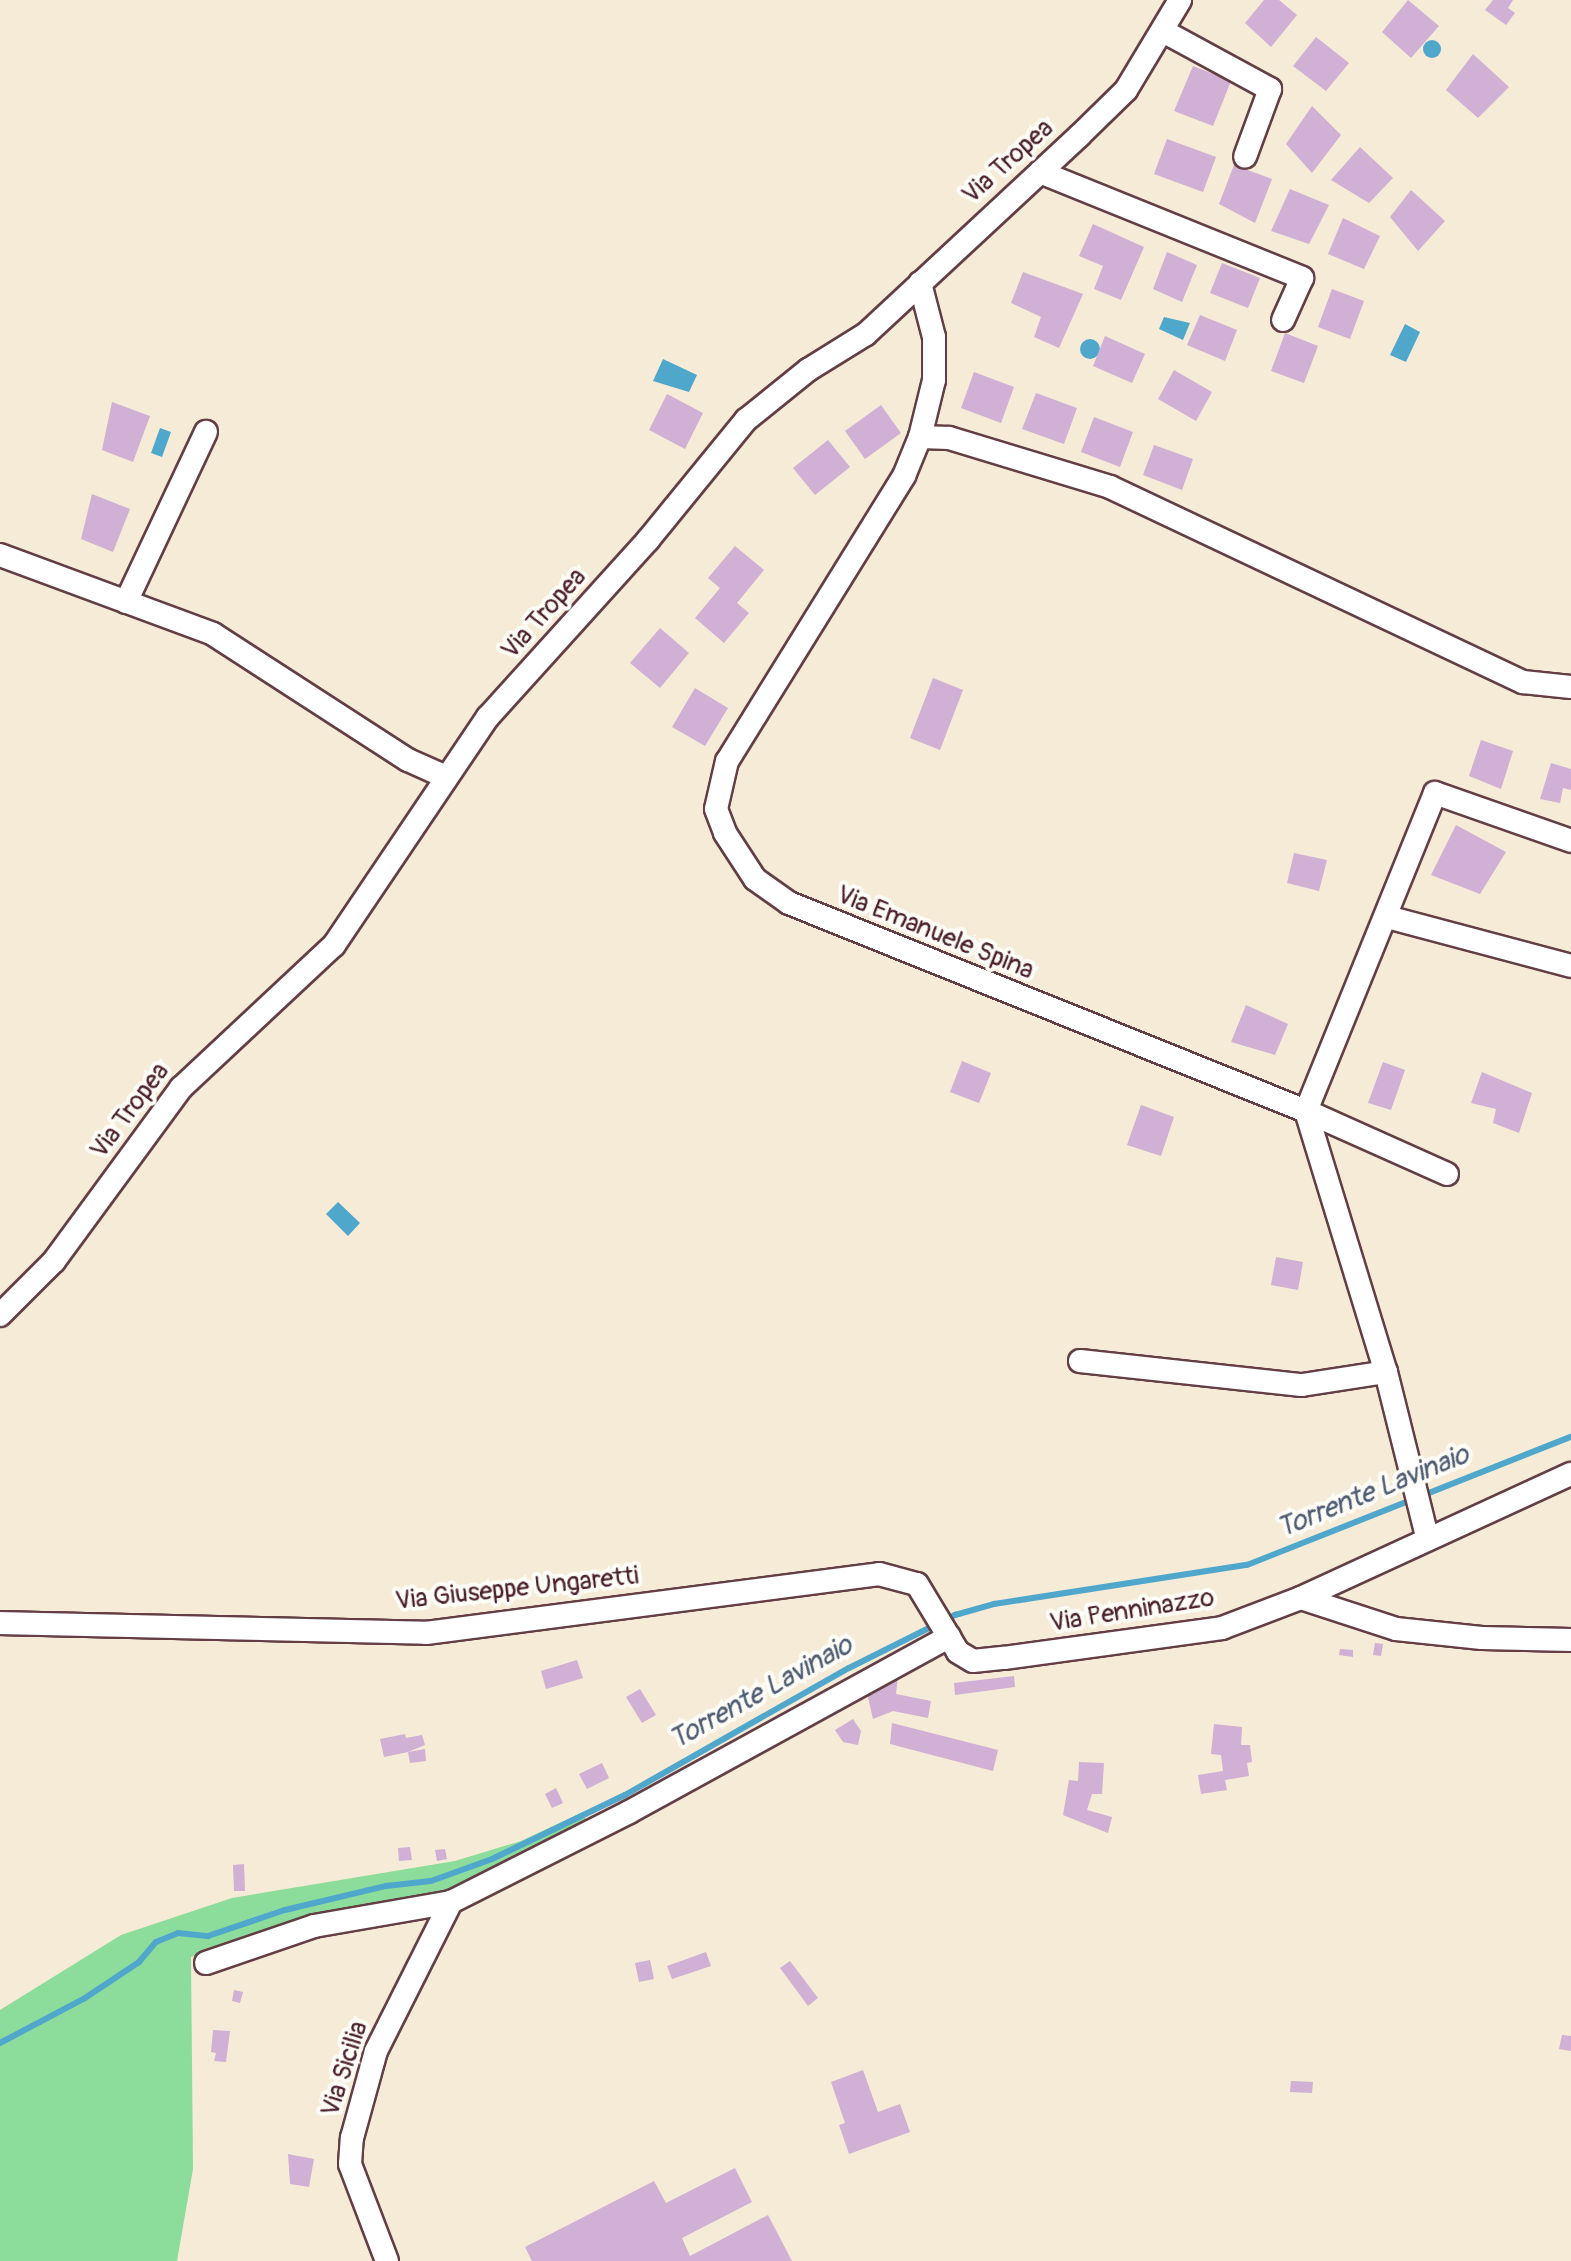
<!DOCTYPE html>
<style>
body{margin:0}
#map{position:relative;width:1571px;height:2261px;overflow:hidden;background:#f5ebd7;font-family:Pangolin,sans-serif}
div>[style]{position:absolute}
[style*='--x']{left:calc(var(--x)*1px);top:calc(var(--y)*1px);width:calc(var(--w)*1px);rotate:calc(var(--a)*1deg)}
.green>*{inset:0;background:#8cdc9b}
.water>*{inset:0;background:#50a7cc}
.round{border-radius:50%}
.stream>*{height:6px;margin:-3px;padding:0 3px;transform-origin:3px;border-radius:3px;background:#50a7cc}
.building>*{inset:0;background:#d0b0d4}
.roads{filter:drop-shadow(2px 0 #643e45) drop-shadow(-2px 0 #643e45) drop-shadow(0 2px #643e45) drop-shadow(0 -2px #643e45)}
.minor>*{height:22px;margin:-11px;padding:0 11px;transform-origin:11px;border-radius:11px;background:#fff}
span{translate:-50% -50%;white-space:nowrap;text-align:center;line-height:1.15;-webkit-text-stroke:8px #fdfcf7;paint-order:stroke}
.street-label{font-size:26px;color:#4a1f2b}
.water-label{font-size:28px;color:#4d5c73;font-style:italic}
</style>
<div id="map">
<div class="green">
<div style="clip-path:polygon(583px 1812px,587px 1823px,453px 1894px,304px 1920px,191px 1957px,193px 2169px,177px 2261px,0 2261px,0 2010px,121px 1935px,232px 1898px,455px 1861px,521px 1841px)"></div>
</div>
<div class="water">
<div class="round" style="left:1423px;top:40px;width:18px;height:18px"></div>
<div style="clip-path:polygon(1164px 317px,1190px 323px,1183px 340px,1159px 329px)"></div>
<div style="clip-path:polygon(1405px 324px,1420px 332px,1406px 362px,1390px 355px)"></div>
<div class="round" style="left:1080px;top:339px;width:20px;height:20px"></div>
<div style="clip-path:polygon(663px 359px,697px 375px,689px 392px,653px 381px)"></div>
<div style="clip-path:polygon(160px 428px,171px 432px,162px 457px,151px 453px)"></div>
<div style="clip-path:polygon(338px 1202px,360px 1223px,348px 1236px,326px 1214px)"></div>
</div>
<div class="stream">
<div style="--x:0;--y:2043;--w:96;--a:-27.9"></div>
<div style="--x:85;--y:1998;--w:65;--a:-33.7"></div>
<div style="--x:139;--y:1962;--w:26;--a:-50"></div>
<div style="--x:156;--y:1942;--w:24;--a:-22"></div>
<div style="--x:178;--y:1933;--w:30;--a:6"></div>
<div style="--x:208;--y:1936;--w:81;--a:-18.7"></div>
<div style="--x:285;--y:1910;--w:104;--a:-13.4"></div>
<div style="--x:386;--y:1886;--w:45;--a:-6.3"></div>
<div style="--x:431;--y:1881;--w:65;--a:-19.8"></div>
<div style="--x:492;--y:1859;--w:148;--a:-25.7"></div>
<div style="--x:625;--y:1795;--w:257;--a:-29.6"></div>
<div style="--x:849;--y:1668;--w:119;--a:-26.6"></div>
<div style="--x:955;--y:1615;--w:41;--a:-15.8"></div>
<div style="--x:994;--y:1604;--w:256;--a:-8.8"></div>
<div style="--x:1247;--y:1565;--w:348;--a:-21.6"></div>
</div>
<div class="building">
<div style="clip-path:polygon(1264px 0,1279px 0,1297px 15px,1271px 47px,1245px 23px)"></div>
<div style="clip-path:polygon(1408px 0,1439px 26px,1411px 58px,1382px 32px)"></div>
<div style="clip-path:polygon(1493px 0,1513px 0,1508px 8px,1515px 13px,1506px 25px,1485px 10px)"></div>
<div style="clip-path:polygon(1316px 37px,1349px 63px,1326px 91px,1293px 66px)"></div>
<div style="clip-path:polygon(1473px 54px,1509px 87px,1478px 118px,1446px 90px)"></div>
<div style="clip-path:polygon(1193px 66px,1231px 81px,1213px 126px,1174px 111px)"></div>
<div style="clip-path:polygon(1312px 106px,1341px 135px,1312px 173px,1286px 144px)"></div>
<div style="clip-path:polygon(1167px 139px,1216px 157px,1203px 192px,1154px 174px)"></div>
<div style="clip-path:polygon(1360px 147px,1393px 178px,1369px 203px,1331px 180px)"></div>
<div style="clip-path:polygon(1234px 165px,1272px 179px,1255px 223px,1219px 204px)"></div>
<div style="clip-path:polygon(1290px 189px,1329px 205px,1309px 244px,1271px 231px)"></div>
<div style="clip-path:polygon(1411px 190px,1445px 221px,1418px 251px,1390px 217px)"></div>
<div style="clip-path:polygon(1343px 218px,1380px 236px,1364px 269px,1328px 254px)"></div>
<div style="clip-path:polygon(1093px 224px,1144px 247px,1121px 300px,1094px 289px,1103px 266px,1079px 256px)"></div>
<div style="clip-path:polygon(1167px 252px,1197px 265px,1182px 302px,1153px 289px)"></div>
<div style="clip-path:polygon(1222px 263px,1260px 278px,1248px 308px,1210px 293px)"></div>
<div style="clip-path:polygon(1023px 272px,1083px 294px,1059px 348px,1034px 337px,1041px 317px,1011px 303px)"></div>
<div style="clip-path:polygon(1332px 289px,1364px 301px,1350px 339px,1318px 327px)"></div>
<div style="clip-path:polygon(1200px 315px,1237px 330px,1225px 361px,1187px 345px)"></div>
<div style="clip-path:polygon(1285px 333px,1318px 346px,1304px 383px,1271px 371px)"></div>
<div style="clip-path:polygon(1105px 336px,1145px 354px,1132px 383px,1093px 366px)"></div>
<div style="clip-path:polygon(1174px 370px,1212px 392px,1196px 421px,1158px 399px)"></div>
<div style="clip-path:polygon(974px 372px,1014px 387px,1001px 423px,961px 408px)"></div>
<div style="clip-path:polygon(1036px 393px,1077px 408px,1064px 444px,1022px 429px)"></div>
<div style="clip-path:polygon(667px 394px,703px 413px,685px 449px,649px 430px)"></div>
<div style="clip-path:polygon(112px 402px,150px 416px,133px 462px,102px 450px)"></div>
<div style="clip-path:polygon(881px 405px,901px 433px,865px 459px,845px 431px)"></div>
<div style="clip-path:polygon(1094px 417px,1133px 432px,1120px 467px,1081px 452px)"></div>
<div style="clip-path:polygon(828px 440px,850px 467px,815px 495px,793px 468px)"></div>
<div style="clip-path:polygon(1154px 445px,1193px 459px,1182px 490px,1143px 475px)"></div>
<div style="clip-path:polygon(92px 494px,130px 509px,113px 552px,81px 539px)"></div>
<div style="clip-path:polygon(735px 546px,764px 570px,737px 603px,749px 613px,724px 643px,695px 618px,720px 588px,708px 578px)"></div>
<div style="clip-path:polygon(660px 628px,689px 653px,660px 688px,630px 663px)"></div>
<div style="clip-path:polygon(933px 678px,963px 690px,940px 750px,910px 738px)"></div>
<div style="clip-path:polygon(695px 688px,728px 708px,705px 746px,672px 727px)"></div>
<div style="clip-path:polygon(1481px 740px,1513px 751px,1501px 789px,1469px 776px)"></div>
<div style="clip-path:polygon(1551px 763px,1571px 769px,1571px 790px,1563px 788px,1560px 803px,1540px 799px)"></div>
<div style="clip-path:polygon(1456px 825px,1506px 852px,1480px 894px,1431px 875px)"></div>
<div style="clip-path:polygon(1294px 853px,1327px 860px,1319px 891px,1287px 883px)"></div>
<div style="clip-path:polygon(1246px 1005px,1288px 1024px,1275px 1055px,1231px 1042px)"></div>
<div style="clip-path:polygon(962px 1061px,991px 1073px,979px 1103px,950px 1092px)"></div>
<div style="clip-path:polygon(1383px 1062px,1405px 1070px,1391px 1110px,1368px 1103px)"></div>
<div style="clip-path:polygon(1482px 1072px,1532px 1093px,1519px 1133px,1493px 1123px,1496px 1109px,1471px 1103px)"></div>
<div style="clip-path:polygon(1141px 1105px,1174px 1117px,1161px 1156px,1127px 1145px)"></div>
<div style="clip-path:polygon(1276px 1257px,1303px 1262px,1298px 1290px,1271px 1285px)"></div>
<div style="clip-path:polygon(1375px 1643px,1383px 1644px,1381px 1656px,1373px 1655px)"></div>
<div style="clip-path:polygon(1340px 1649px,1353px 1650px,1353px 1657px,1339px 1655px)"></div>
<div style="clip-path:polygon(577px 1660px,583px 1678px,546px 1689px,541px 1671px)"></div>
<div style="clip-path:polygon(898px 1676px,896px 1694px,931px 1701px,928px 1718px,893px 1711px,873px 1719px,867px 1693px)"></div>
<div style="clip-path:polygon(1014px 1676px,1015px 1687px,955px 1695px,954px 1683px)"></div>
<div style="clip-path:polygon(640px 1689px,656px 1715px,642px 1723px,626px 1697px)"></div>
<div style="clip-path:polygon(853px 1719px,861px 1731px,858px 1745px,843px 1742px,835px 1730px)"></div>
<div style="clip-path:polygon(892px 1723px,998px 1750px,993px 1771px,890px 1744px)"></div>
<div style="clip-path:polygon(1214px 1724px,1242px 1727px,1241px 1745px,1250px 1745px,1252px 1762px,1247px 1763px,1249px 1776px,1225px 1780px,1227px 1790px,1201px 1794px,1198px 1775px,1223px 1771px,1221px 1755px,1211px 1754px)"></div>
<div style="clip-path:polygon(405px 1734px,406px 1738px,422px 1735px,425px 1745px,408px 1752px,425px 1749px,426px 1761px,410px 1763px,408px 1752px,384px 1757px,380px 1739px)"></div>
<div style="clip-path:polygon(1079px 1762px,1104px 1763px,1102px 1794px,1092px 1794px,1087px 1810px,1112px 1817px,1108px 1833px,1063px 1815px,1069px 1780px,1078px 1781px)"></div>
<div style="clip-path:polygon(602px 1763px,609px 1778px,587px 1789px,579px 1774px)"></div>
<div style="clip-path:polygon(556px 1788px,563px 1803px,552px 1808px,545px 1794px)"></div>
<div style="clip-path:polygon(410px 1847px,412px 1860px,399px 1861px,398px 1848px)"></div>
<div style="clip-path:polygon(445px 1849px,447px 1859px,437px 1861px,435px 1850px)"></div>
<div style="clip-path:polygon(244px 1864px,245px 1891px,234px 1891px,233px 1865px)"></div>
<div style="clip-path:polygon(706px 1952px,711px 1966px,672px 1979px,667px 1966px)"></div>
<div style="clip-path:polygon(650px 1960px,654px 1979px,639px 1982px,635px 1963px)"></div>
<div style="clip-path:polygon(790px 1961px,818px 1998px,808px 2006px,780px 1968px)"></div>
<div style="clip-path:polygon(234px 1990px,243px 1992px,240px 2003px,232px 2001px)"></div>
<div style="clip-path:polygon(213px 2030px,230px 2031px,226px 2062px,214px 2061px,216px 2053px,211px 2052px)"></div>
<div style="clip-path:polygon(1562px 2035px,1571px 2036px,1571px 2051px,1559px 2049px)"></div>
<div style="clip-path:polygon(863px 2070px,878px 2112px,900px 2104px,910px 2132px,849px 2154px,839px 2125px,845px 2123px,831px 2082px)"></div>
<div style="clip-path:polygon(1291px 2081px,1313px 2082px,1312px 2093px,1290px 2092px)"></div>
<div style="clip-path:polygon(288px 2154px,314px 2159px,309px 2187px,290px 2184px)"></div>
<div style="clip-path:polygon(735px 2168px,752px 2202px,682px 2238px,690px 2256px,768px 2215px,792px 2261px,532px 2261px,525px 2247px,654px 2181px,666px 2203px)"></div>
</div>
<div class="roads">
<div class="minor">
<div style="--x:1163;--y:31;--w:122;--a:28.5"></div>
<div style="--x:1270;--y:89;--w:72;--a:110.2"></div>
<div style="--x:1040;--y:172;--w:283;--a:22"></div>
<div style="--x:1302;--y:278;--w:46;--a:114.3"></div>
<div style="--x:920;--y:283;--w:56;--a:75.5"></div>
<div style="--x:934;--y:337;--w:43;--a:90"></div>
<div style="--x:934;--y:380;--w:59;--a:103.8"></div>
<div style="--x:920;--y:437;--w:42;--a:112.3"></div>
<div style="--x:904;--y:476;--w:335;--a:121.8"></div>
<div style="--x:727;--y:761;--w:49;--a:102.9"></div>
<div style="--x:716;--y:809;--w:26;--a:69"></div>
<div style="--x:725;--y:833;--w:55;--a:56.9"></div>
<div style="--x:755;--y:879;--w:42;--a:35.2"></div>
<div style="--x:789;--y:903;--w:557;--a:21.92"></div>
<div style="--x:1306;--y:1111;--w:273;--a:73"></div>
<div style="--x:1386;--y:1372;--w:170;--a:76"></div>
<div style="--x:920;--y:437;--w:29;--a:2"></div>
<div style="--x:949;--y:438;--w:168;--a:16.9"></div>
<div style="--x:1110;--y:487;--w:457;--a:25.3"></div>
<div style="--x:1523;--y:682;--w:48;--a:5.9"></div>
<div style="--x:0;--y:555;--w:227;--a:20.3"></div>
<div style="--x:213;--y:634;--w:232;--a:32.9"></div>
<div style="--x:408;--y:760;--w:39;--a:24"></div>
<div style="--x:126;--y:602;--w:188;--a:-64.8"></div>
<div style="--x:1387;--y:917;--w:190;--a:14.9"></div>
<div style="--x:1447;--y:1174;--w:154;--a:-155.9"></div>
<div style="--x:1306;--y:1111;--w:343;--a:-67.9"></div>
<div style="--x:1435;--y:793;--w:144;--a:19.4"></div>
<div style="--x:0;--y:1315;--w:76;--a:-45"></div>
<div style="--x:54;--y:1261;--w:215;--a:-53.7"></div>
<div style="--x:181;--y:1088;--w:209;--a:-43.1"></div>
<div style="--x:334;--y:945;--w:275;--a:-56"></div>
<div style="--x:488;--y:717;--w:239;--a:-47.9"></div>
<div style="--x:648;--y:540;--w:155;--a:-50.8"></div>
<div style="--x:746;--y:420;--w:80;--a:-38.9"></div>
<div style="--x:808;--y:370;--w:68;--a:-31.8"></div>
<div style="--x:866;--y:334;--w:291;--a:-42.9"></div>
<div style="--x:1079;--y:136;--w:66;--a:-44.4"></div>
<div style="--x:1126;--y:90;--w:105;--a:-59"></div>
<div style="--x:1080;--y:1361;--w:223;--a:6.2"></div>
<div style="--x:1302;--y:1385;--w:85;--a:-8.8"></div>
<div style="--x:1301;--y:1598;--w:100;--a:18.1"></div>
<div style="--x:1396;--y:1629;--w:86;--a:6"></div>
<div style="--x:1482;--y:1638;--w:89;--a:1.3"></div>
<div style="--x:0;--y:1623;--w:426;--a:1.3"></div>
<div style="--x:426;--y:1633;--w:457;--a:-7.4"></div>
<div style="--x:879;--y:1574;--w:39;--a:15"></div>
<div style="--x:917;--y:1584;--w:79;--a:58.9"></div>
<div style="--x:958;--y:1652;--w:17;--a:31"></div>
<div style="--x:973;--y:1661;--w:31;--a:-6"></div>
<div style="--x:1004;--y:1658;--w:220;--a:-7.8"></div>
<div style="--x:1222;--y:1628;--w:85;--a:-20.8"></div>
<div style="--x:1301;--y:1598;--w:297;--a:-24.7"></div>
<div style="--x:206;--y:1963;--w:114;--a:-18.9"></div>
<div style="--x:314;--y:1926;--w:139;--a:-9.9"></div>
<div style="--x:451;--y:1902;--w:199;--a:-26.8"></div>
<div style="--x:629;--y:1812;--w:365;--a:-28.7"></div>
<div style="--x:387;--y:2261;--w:104;--a:-110.9"></div>
<div style="--x:350;--y:2164;--w:26;--a:-86"></div>
<div style="--x:352;--y:2138;--w:90;--a:-74.6"></div>
<div style="--x:376;--y:2051;--w:167;--a:-63.3"></div>
</div>
</div>
<div class="street-label">
<span style="left:1008px;top:162px;rotate:-42deg">Via Tropea</span>
<span style="left:544px;top:614px;rotate:-48deg">Via Tropea</span>
<span style="left:935px;top:933px;rotate:22deg">Via Emanuele Spina</span>
<span style="left:130px;top:1111px;rotate:-53deg">Via Tropea</span>
<span style="left:517px;top:1589px;rotate:-6deg">Via Giuseppe Ungaretti</span>
<span style="left:1132px;top:1611px;rotate:-9deg">Via Penninazzo</span>
<span style="left:345px;top:2069px;rotate:-72deg">Via Sicilia</span>
</div>
<div class="water-label">
<span style="left:1373px;top:1492px;rotate:-22deg">Torrente Lavinaio</span>
<span style="left:761px;top:1693px;rotate:-29deg">Torrente Lavinaio</span>
</div>
</div>
